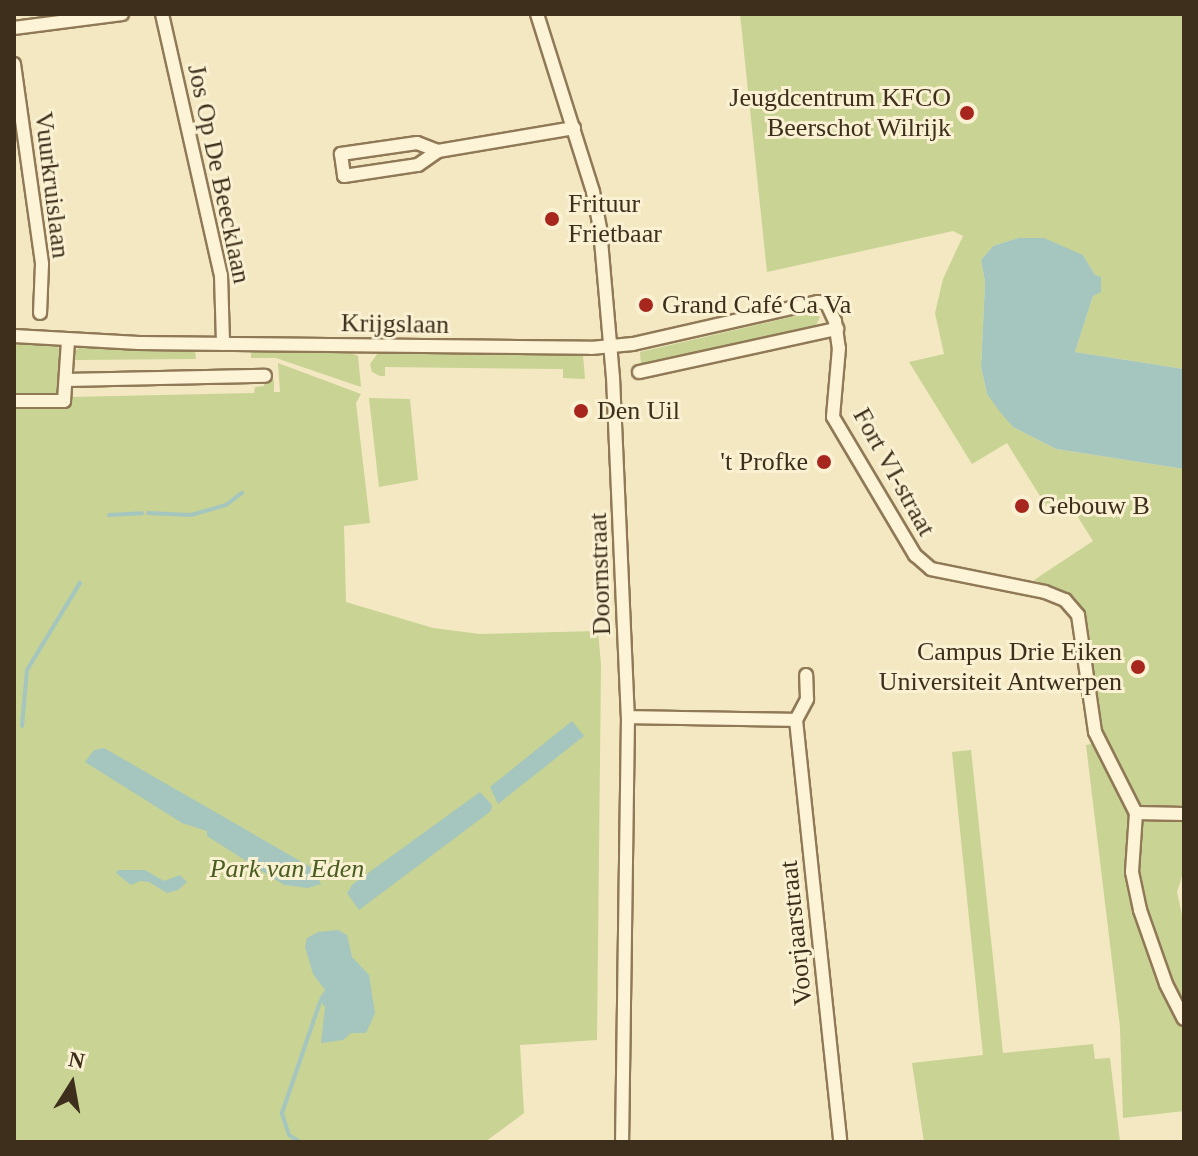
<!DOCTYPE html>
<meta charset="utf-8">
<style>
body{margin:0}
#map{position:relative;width:1198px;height:1156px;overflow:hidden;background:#f3e8c2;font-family:"Times New Roman",serif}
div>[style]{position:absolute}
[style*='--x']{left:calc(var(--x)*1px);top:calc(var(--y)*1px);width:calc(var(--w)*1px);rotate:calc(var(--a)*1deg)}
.green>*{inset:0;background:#c8d394}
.water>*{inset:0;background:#a5c6be}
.stream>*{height:4px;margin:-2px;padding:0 2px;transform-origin:2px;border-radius:2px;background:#a5c6be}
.roads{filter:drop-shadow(2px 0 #907956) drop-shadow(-2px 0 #907956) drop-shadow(0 2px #907956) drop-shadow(0 -2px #907956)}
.minor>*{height:12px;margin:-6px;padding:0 6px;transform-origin:6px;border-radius:6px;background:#fdf4d7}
.dots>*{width:22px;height:22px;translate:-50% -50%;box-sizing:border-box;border:4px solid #faf1d3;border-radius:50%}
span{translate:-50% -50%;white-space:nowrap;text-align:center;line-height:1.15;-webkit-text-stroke:6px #faf1d3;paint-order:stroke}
.poi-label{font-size:26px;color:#3e2f1c}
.right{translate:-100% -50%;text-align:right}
.left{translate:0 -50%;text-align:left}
.street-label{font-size:26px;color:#3e2f1c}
.park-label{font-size:26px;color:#4a5d20;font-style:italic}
.frame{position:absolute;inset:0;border:16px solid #3e2f1c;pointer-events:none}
.north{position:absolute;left:32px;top:1044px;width:80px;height:80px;-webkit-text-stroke:6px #faf1d3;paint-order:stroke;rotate:11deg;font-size:22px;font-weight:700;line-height:32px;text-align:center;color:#3e2f1c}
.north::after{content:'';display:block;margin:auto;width:28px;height:36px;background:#3e2f1c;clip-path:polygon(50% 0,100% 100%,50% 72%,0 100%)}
</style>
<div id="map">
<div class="green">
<div style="clip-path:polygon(740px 14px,1184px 14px,1184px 369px,1075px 352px,1093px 296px,1095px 275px,1083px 255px,1018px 238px,993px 246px,981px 260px,985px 282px,981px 367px,987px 394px,1013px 427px,1056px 449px,1184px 469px,1184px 870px,1177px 892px,1184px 924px,1184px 1111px,1123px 1118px,1120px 1027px,1086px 745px,1098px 743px,1102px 732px,1089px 632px,1085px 613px,1075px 600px,1034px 580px,1093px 541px,1071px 506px,1053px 517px,1007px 443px,972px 464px,909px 362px,944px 354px,935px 313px,943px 279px,963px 236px,953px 231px,767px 272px)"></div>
<div style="clip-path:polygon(813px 312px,820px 317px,816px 325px,641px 365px,640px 352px)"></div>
<div style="clip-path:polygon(14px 343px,56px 345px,62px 353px,70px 397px,254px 393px,255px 387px,264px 386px,264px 380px,274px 380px,274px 392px,280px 392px,278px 363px,361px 394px,356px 403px,370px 523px,344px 526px,346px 602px,433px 628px,480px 634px,598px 631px,601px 665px,597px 1040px,520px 1045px,524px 1113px,485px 1142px,14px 1142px)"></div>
<div style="clip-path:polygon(80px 347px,195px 351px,196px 359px,72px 360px,73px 353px)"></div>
<div style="clip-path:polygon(251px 352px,351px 353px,358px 356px,361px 387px,276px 358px,251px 358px)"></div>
<div style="clip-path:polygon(378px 353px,583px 355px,585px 379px,563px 378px,563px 369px,385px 367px,385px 376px,380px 376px,372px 372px,370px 364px)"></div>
<div style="clip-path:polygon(369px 398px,410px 399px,418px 480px,379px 487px)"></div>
<div style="clip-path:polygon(971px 750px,1003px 1053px,1093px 1044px,1095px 1059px,1110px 1058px,1120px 1142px,924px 1142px,912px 1063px,983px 1055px,952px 752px)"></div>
</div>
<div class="water">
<div style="clip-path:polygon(1018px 238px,1044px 238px,1083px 255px,1095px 275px,1101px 277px,1101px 292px,1093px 296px,1075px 352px,1184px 369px,1184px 469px,1056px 449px,1013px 427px,1000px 412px,987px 394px,981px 367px,985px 282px,981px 260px,993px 246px)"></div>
<div style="clip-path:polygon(572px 721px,584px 736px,498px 804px,490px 787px)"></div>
<div style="clip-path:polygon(104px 748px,314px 869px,321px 884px,308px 888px,284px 885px,207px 836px,207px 831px,182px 823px,85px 762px,94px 750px)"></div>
<div style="clip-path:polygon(480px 792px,492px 805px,491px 811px,359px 910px,347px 893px,353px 884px)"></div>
<div style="clip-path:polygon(118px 870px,145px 870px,164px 881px,180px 875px,187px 882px,178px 890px,167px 893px,149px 882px,140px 881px,131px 885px,116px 873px)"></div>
<div style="clip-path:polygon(338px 930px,347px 935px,352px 957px,369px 975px,375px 1013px,366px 1033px,351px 1033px,343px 1040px,321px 1043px,325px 1007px,319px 999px,325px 990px,313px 974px,305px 947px,307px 938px,318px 932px)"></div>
</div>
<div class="stream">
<div style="--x:148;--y:513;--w:43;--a:2.7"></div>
<div style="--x:191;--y:515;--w:36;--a:-16"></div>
<div style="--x:226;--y:505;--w:20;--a:-37"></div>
<div style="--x:109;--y:515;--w:33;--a:-3"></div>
<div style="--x:22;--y:726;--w:56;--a:-84.9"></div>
<div style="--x:27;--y:670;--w:102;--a:-58.7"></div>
<div style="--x:300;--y:1142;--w:13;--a:-148"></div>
<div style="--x:289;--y:1135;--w:23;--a:-108"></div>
<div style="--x:282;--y:1113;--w:117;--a:-71.1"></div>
</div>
<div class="roads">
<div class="minor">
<div style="--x:162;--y:14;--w:268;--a:77.3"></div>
<div style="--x:221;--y:275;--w:69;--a:88.3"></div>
<div style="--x:537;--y:14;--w:187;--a:72.5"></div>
<div style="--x:593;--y:192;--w:38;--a:79"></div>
<div style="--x:600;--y:229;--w:149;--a:85"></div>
<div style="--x:613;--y:377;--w:340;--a:87.5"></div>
<div style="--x:628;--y:717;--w:425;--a:90.8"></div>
<div style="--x:14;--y:28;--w:109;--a:-7.4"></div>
<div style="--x:14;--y:64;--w:202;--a:82"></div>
<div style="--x:42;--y:264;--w:49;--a:92.3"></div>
<div style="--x:438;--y:151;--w:22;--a:-159"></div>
<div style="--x:417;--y:143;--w:77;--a:171.8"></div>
<div style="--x:341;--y:154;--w:22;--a:82"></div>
<div style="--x:344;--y:176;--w:75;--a:-8.5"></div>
<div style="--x:418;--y:165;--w:24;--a:-35"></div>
<div style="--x:438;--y:151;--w:138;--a:-9.6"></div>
<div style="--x:14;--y:336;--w:125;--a:3.2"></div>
<div style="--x:139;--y:343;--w:452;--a:0.6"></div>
<div style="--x:591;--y:348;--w:42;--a:-5.4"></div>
<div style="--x:633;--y:344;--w:190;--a:-12.8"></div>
<div style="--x:818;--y:302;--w:9;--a:13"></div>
<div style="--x:827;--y:304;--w:19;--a:65"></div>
<div style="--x:835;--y:321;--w:27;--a:82"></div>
<div style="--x:839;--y:348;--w:69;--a:95"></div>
<div style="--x:833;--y:417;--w:161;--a:59.3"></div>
<div style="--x:915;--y:555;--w:21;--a:41"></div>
<div style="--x:931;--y:569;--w:116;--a:11.4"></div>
<div style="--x:1045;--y:592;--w:22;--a:22"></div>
<div style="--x:1065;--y:600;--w:20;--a:49"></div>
<div style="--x:1078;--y:615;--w:118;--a:81.7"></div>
<div style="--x:1095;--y:732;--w:91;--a:63.2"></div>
<div style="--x:1136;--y:813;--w:59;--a:93.9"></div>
<div style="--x:1132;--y:872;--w:39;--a:78"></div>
<div style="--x:1140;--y:910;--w:78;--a:70.6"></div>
<div style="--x:1166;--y:984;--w:39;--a:63"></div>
<div style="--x:639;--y:372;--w:203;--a:-12.3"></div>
<div style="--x:66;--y:380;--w:199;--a:-1.2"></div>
<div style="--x:14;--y:401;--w:50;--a:0"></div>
<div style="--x:64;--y:401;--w:61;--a:-86.2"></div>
<div style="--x:628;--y:717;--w:168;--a:1"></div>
<div style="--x:796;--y:720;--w:424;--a:84"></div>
<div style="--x:796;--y:720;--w:24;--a:-62"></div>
<div style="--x:807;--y:699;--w:24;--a:-92"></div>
<div style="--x:1136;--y:813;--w:48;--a:1.2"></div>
</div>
</div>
<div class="dots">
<div style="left:967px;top:113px;background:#a7261e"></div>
<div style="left:552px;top:219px;background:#a7261e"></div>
<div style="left:646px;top:305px;background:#a7261e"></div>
<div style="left:581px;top:411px;background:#a7261e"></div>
<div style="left:824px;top:462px;background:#a7261e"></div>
<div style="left:1022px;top:506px;background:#a7261e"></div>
<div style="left:1138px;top:667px;background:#a7261e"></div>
</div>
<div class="poi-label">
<span class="right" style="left:951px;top:113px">Jeugdcentrum KFCO<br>Beerschot Wilrijk</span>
<span class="left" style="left:568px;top:219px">Frituur<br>Frietbaar</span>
<span class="left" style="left:662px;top:305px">Grand Café Ca Va</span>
<span class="left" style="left:597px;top:411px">Den Uil</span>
<span class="right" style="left:808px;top:462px">'t Profke</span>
<span class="left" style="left:1038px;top:506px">Gebouw B</span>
<span class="right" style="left:1122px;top:667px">Campus Drie Eiken<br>Universiteit Antwerpen</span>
</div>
<div class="street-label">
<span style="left:219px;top:174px;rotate:78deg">Jos Op De Beecklaan</span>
<span style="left:52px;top:185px;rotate:83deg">Vuurkruislaan</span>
<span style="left:395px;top:324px;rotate:1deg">Krijgslaan</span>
<span style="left:894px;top:472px;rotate:61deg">Fort VI-straat</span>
<span style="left:600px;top:574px;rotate:-92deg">Doornstraat</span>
<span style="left:796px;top:933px;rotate:-96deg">Voorjaarstraat</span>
</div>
<div class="park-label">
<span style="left:287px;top:869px">Park van Eden</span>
</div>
<div class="frame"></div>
<div class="north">N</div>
</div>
